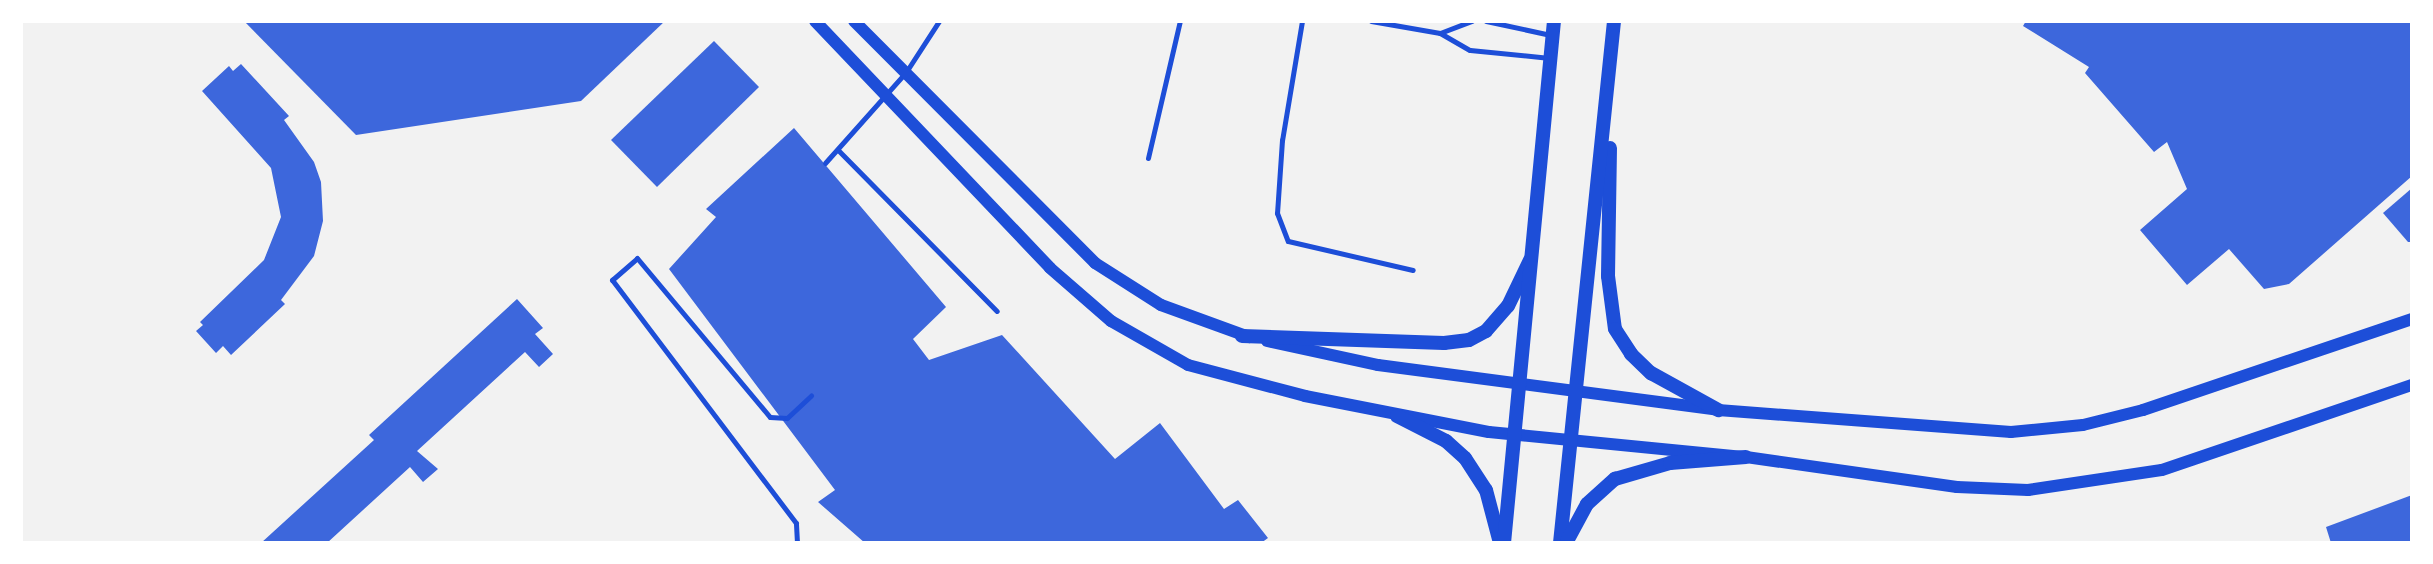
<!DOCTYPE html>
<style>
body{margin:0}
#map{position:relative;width:2433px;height:564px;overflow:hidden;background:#f2f2f2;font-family:"Open Sans",sans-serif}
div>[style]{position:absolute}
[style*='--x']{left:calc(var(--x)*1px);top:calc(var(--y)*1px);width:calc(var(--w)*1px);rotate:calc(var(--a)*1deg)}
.building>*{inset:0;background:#3d67dc}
.service>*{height:5px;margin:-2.5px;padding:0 2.5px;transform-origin:2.5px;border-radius:2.5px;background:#1d4ed8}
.tertiary>*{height:12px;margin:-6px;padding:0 6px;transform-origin:6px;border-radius:6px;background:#1d4ed8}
.secondary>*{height:14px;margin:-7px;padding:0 7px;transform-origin:7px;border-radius:7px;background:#1d4ed8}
span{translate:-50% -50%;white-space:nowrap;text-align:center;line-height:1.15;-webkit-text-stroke:7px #fff;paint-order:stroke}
.frame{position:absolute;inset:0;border:23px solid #fff;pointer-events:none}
</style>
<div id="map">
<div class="building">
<div style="clip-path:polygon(244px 21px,665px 21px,581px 101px,356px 135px)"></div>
<div style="clip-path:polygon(2026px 21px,2412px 21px,2412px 176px,2289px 284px,2264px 289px,2229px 249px,2187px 285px,2140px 230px,2187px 189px,2167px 142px,2154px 152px,2085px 73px,2089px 67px,2023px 26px)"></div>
<div style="clip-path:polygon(714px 41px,759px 87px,657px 187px,611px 140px)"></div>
<div style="clip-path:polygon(241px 64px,289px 116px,284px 120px,314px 162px,321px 182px,323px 221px,314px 256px,281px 300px,285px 304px,231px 355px,223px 346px,216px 353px,196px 331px,203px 325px,200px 322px,264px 260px,281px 217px,271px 168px,202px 91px,229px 66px,233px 71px)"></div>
<div style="clip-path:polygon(794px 128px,946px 307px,913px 339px,929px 360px,1002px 335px,1115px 459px,1160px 423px,1224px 509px,1238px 500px,1268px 538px,1261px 543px,865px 543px,818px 502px,835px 490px,669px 269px,716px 217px,706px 209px)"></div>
<div style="clip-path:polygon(2412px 188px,2412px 242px,2408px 242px,2383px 213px)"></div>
<div style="clip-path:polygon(517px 299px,543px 328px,535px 334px,553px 354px,539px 367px,525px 352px,417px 451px,438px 469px,423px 482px,410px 467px,327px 543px,261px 543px,374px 440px,369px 435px)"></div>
<div style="clip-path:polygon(2412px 495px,2412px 543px,2331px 543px,2326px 527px)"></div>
</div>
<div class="service">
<div style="--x:1302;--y:21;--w:121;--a:99.5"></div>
<div style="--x:1282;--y:140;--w:73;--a:93.9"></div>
<div style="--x:1277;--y:213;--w:30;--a:69"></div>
<div style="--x:1288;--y:241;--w:128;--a:13.1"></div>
<div style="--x:1371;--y:21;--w:70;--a:9.9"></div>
<div style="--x:1440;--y:33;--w:34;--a:30"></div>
<div style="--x:1470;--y:50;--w:80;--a:5.7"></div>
<div style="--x:1486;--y:21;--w:66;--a:12.2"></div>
<div style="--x:1440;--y:33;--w:34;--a:-21"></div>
<div style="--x:838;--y:150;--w:226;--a:45.4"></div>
<div style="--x:1148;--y:158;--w:141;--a:-76.9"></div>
<div style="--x:825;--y:163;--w:122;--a:-48.3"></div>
<div style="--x:906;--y:72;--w:61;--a:-57.1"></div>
<div style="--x:797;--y:543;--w:20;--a:-93"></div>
<div style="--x:796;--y:523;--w:305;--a:-127.1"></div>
<div style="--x:612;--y:280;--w:33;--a:-41"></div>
<div style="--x:637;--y:258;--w:207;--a:50.1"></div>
<div style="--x:770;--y:417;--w:17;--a:3"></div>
<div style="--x:787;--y:418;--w:33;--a:-43"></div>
</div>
<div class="tertiary">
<div style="--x:815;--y:21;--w:341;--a:46.4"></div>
<div style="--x:1050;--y:268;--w:81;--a:41"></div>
<div style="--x:1111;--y:321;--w:89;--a:29.7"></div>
<div style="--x:1188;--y:365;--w:121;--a:14.8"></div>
<div style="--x:1305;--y:396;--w:187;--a:11.1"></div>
<div style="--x:1489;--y:432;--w:258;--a:5.6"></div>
<div style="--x:1746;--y:457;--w:213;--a:8.1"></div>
<div style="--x:1957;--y:487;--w:71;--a:2.4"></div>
<div style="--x:2028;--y:490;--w:135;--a:-8.5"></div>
<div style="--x:2162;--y:470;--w:264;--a:-18.8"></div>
<div style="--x:854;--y:21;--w:342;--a:45.1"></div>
<div style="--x:1095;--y:263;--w:78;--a:32.5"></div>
<div style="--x:1161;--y:305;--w:94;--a:20"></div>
<div style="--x:1267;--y:341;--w:114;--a:12.2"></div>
<div style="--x:1378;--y:365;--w:343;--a:7.5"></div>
<div style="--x:1718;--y:410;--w:294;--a:4.3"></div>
<div style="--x:2011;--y:432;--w:72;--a:-5.6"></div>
<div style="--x:2083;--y:425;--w:62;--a:-14"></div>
<div style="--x:2143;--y:410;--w:284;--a:-18.7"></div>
</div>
<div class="secondary">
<div style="--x:1610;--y:148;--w:128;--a:90.9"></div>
<div style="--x:1608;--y:276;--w:53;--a:82.5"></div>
<div style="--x:1615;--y:329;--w:30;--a:57"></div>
<div style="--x:1631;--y:354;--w:28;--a:44"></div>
<div style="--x:1651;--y:373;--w:77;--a:28.9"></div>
<div style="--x:1242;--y:336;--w:202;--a:2"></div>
<div style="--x:1444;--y:343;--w:25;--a:-7"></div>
<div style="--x:1469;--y:340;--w:19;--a:-28"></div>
<div style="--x:1486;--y:331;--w:33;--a:-49"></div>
<div style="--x:1508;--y:306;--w:51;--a:-64.4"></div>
<div style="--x:1397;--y:416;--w:55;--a:27"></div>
<div style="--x:1446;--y:441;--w:25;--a:42"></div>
<div style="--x:1465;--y:458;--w:38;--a:57"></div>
<div style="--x:1486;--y:490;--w:55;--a:75.2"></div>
<div style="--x:1504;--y:543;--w:524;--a:-84.53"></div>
<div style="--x:1560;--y:543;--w:525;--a:-84.09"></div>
<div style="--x:1566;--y:543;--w:44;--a:-61.7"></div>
<div style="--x:1587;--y:504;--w:38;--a:-42"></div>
<div style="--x:1615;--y:479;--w:57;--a:-16.2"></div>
<div style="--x:1670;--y:463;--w:76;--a:-4.5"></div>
</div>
<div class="frame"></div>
</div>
